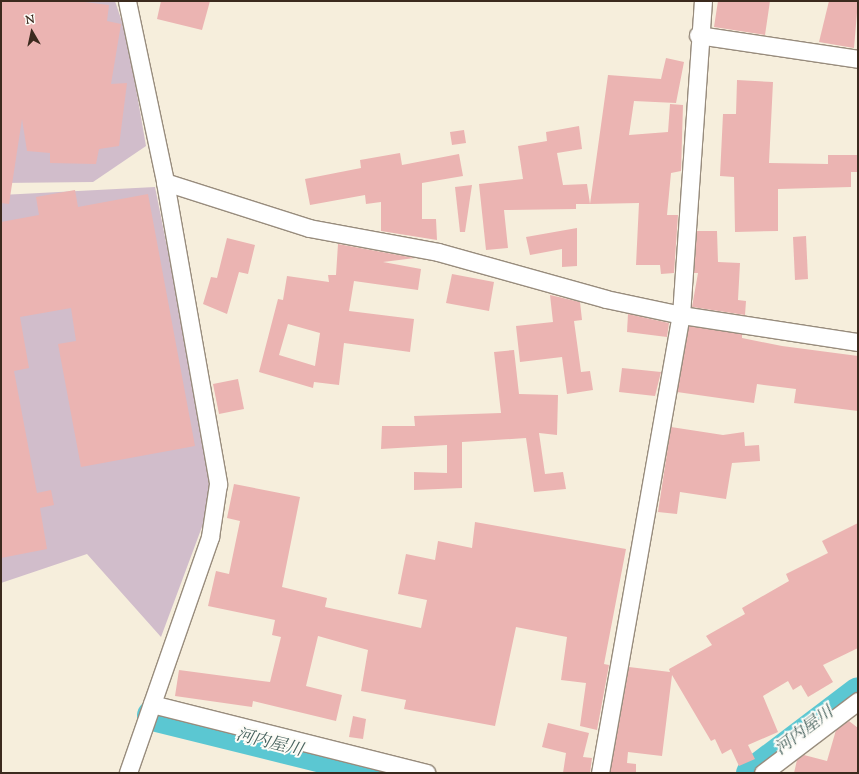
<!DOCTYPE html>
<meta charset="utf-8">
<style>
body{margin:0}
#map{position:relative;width:859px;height:774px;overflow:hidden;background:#f6eedc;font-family:"Sorts Mill Goudy","Noto Serif JP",serif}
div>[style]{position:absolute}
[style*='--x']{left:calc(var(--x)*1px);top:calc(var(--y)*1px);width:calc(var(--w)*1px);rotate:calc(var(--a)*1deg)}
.industrial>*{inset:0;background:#d1bdcb}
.river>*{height:31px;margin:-15.5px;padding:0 15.5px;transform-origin:15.5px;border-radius:15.5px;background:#5bc7d2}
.building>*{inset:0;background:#ebb4b2}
.roads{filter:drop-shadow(1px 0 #988c7d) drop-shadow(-1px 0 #988c7d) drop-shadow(0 1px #988c7d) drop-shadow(0 -1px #988c7d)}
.minor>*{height:17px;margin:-8.5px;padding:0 8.5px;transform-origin:8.5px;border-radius:8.5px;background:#fff}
span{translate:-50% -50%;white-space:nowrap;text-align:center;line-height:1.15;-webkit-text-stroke:4px #fdfcf7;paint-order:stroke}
.water-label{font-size:17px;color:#46615d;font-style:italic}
.frame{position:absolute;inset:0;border:2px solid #3b2a1e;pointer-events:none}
.north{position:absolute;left:12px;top:12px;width:40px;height:40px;-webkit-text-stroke:3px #fdfcf7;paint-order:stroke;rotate:351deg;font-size:11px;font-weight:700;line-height:16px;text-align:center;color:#3b2a1e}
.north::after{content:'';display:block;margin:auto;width:14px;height:18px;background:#3b2a1e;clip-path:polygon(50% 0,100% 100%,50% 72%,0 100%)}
</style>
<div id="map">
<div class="industrial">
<div style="clip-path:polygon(1px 1px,115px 1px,127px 37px,146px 146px,93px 182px,1px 183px)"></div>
<div style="clip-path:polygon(155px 187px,211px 466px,209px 508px,161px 637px,87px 554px,1px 583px,1px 195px)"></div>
</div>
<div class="river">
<div style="--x:152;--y:715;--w:242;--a:13.9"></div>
<div style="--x:751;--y:773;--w:134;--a:-37.1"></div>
</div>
<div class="building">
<div style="clip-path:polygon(1px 1px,76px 1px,109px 5px,107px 21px,121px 24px,111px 84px,127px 83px,119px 146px,99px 149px,96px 164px,50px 163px,50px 153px,27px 151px,22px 119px,9px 204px,1px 203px)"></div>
<div style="clip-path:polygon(161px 1px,210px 1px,202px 30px,157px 19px)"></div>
<div style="clip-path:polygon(718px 1px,770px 1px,765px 35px,714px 27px)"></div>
<div style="clip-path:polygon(829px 1px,858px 1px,854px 48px,819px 42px)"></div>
<div style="clip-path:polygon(666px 58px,684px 62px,676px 103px,634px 101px,629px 135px,668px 132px,670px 104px,683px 105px,681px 171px,671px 173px,667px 215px,678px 215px,674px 273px,661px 274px,660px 265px,636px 265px,639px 203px,590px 204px,608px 75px,661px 79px)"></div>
<div style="clip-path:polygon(737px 80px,773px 82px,769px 163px,828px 164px,828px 155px,858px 155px,858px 172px,851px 172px,851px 187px,778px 189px,778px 231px,735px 232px,734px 177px,720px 176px,723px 114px,736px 114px)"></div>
<div style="clip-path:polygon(579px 126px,582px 149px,557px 153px,563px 185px,587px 184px,590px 204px,576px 204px,576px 209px,504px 210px,508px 248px,486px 250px,479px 184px,523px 179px,518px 146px,547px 141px,546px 132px)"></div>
<div style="clip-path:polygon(464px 130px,466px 143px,452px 145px,450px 132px)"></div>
<div style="clip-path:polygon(400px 153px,402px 165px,459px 154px,463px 176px,422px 183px,422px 219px,436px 219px,437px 240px,381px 231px,381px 202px,366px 204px,365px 195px,310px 205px,305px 179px,361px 168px,360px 160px)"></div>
<div style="clip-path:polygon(472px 185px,465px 232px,460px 232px,455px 187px)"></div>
<div style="clip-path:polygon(75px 190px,78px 207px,148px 194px,195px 446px,81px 467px,58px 344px,76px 341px,71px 308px,20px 317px,29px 368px,14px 371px,37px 493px,51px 490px,54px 505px,40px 508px,47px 549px,1px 558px,1px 222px,39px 215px,36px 197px)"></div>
<div style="clip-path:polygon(577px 228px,577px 266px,562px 267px,562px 249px,530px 255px,526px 237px)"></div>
<div style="clip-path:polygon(697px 231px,717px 231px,718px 262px,740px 263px,738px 300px,746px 301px,745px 315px,692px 307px,698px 273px,694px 273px)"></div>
<div style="clip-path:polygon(806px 236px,808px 279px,795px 280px,793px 237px)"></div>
<div style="clip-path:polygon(227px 238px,255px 245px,248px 274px,239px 272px,227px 314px,203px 304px,211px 277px,217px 278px)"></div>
<div style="clip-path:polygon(evenodd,338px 244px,415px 258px,383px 262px,421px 269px,418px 290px,354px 281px,349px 311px,414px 319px,410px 352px,344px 343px,339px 385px,314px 382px,313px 388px,259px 372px,278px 299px,283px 300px,287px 276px,329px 282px,328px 275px,336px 275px,338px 244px,288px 324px,320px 333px,315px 366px,279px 355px,288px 324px)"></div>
<div style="clip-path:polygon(452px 274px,494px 282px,489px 311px,446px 303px)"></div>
<div style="clip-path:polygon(550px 295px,580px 302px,582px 320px,574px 321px,581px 372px,590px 371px,593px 390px,567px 394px,562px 357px,520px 362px,516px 326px,553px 322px)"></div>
<div style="clip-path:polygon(628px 314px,669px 323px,667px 337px,627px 332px)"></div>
<div style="clip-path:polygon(689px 326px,742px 334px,742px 338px,782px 346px,858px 356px,858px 411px,794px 403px,796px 389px,757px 384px,754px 403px,677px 392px)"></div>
<div style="clip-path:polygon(514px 350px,519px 394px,558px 395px,557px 435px,539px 433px,545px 474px,563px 472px,566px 489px,534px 492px,526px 438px,462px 442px,462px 488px,414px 490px,414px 472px,447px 473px,447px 445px,381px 449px,382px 426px,415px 426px,414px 416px,501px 413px,494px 352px)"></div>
<div style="clip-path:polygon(622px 368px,661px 372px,655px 396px,619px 392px)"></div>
<div style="clip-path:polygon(238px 379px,244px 409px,219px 414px,213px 384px)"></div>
<div style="clip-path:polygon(671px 427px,723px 435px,744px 432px,745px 446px,759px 445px,760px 461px,732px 463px,726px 499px,680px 492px,677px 514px,658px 512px)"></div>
<div style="clip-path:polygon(234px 484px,300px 497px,282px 587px,327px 598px,325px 607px,421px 628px,427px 600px,398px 594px,406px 554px,435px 560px,438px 541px,472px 548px,475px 522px,626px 549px,604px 664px,609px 665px,597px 730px,580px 726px,586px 683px,561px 680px,567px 637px,516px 627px,495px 726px,404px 709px,406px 700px,361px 691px,368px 650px,318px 636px,306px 686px,342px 695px,336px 721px,253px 701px,252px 707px,175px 696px,179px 670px,270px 682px,281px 637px,272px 635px,275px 620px,208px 606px,216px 571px,229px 574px,240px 521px,227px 518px)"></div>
<div style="clip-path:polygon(858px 523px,858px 648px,823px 665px,833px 682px,808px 697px,801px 685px,793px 690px,788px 681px,763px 696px,778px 732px,748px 745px,755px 759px,739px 766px,731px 749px,722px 754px,715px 739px,711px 741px,672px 675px,662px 756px,628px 752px,627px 763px,636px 764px,636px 773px,610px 773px,629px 667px,670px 672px,669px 669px,712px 645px,706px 636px,745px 614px,742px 608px,789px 581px,786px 574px,828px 553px,822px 541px)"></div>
<div style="clip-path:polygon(353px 716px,366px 719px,363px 739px,349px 737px)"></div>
<div style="clip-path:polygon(849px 721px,858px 728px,858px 773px,794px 773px,797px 760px,804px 755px,827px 761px,836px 730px)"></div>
<div style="clip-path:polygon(548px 723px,589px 733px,583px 757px,592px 758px,590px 773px,563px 773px,566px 753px,542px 747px)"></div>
</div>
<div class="roads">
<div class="minor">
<div style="--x:127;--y:1;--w:185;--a:78.1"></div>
<div style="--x:165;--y:182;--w:307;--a:80"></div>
<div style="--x:218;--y:484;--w:54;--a:98.6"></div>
<div style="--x:210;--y:537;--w:250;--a:109.2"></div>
<div style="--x:698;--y:35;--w:162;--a:8.5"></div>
<div style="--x:165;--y:182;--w:151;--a:17.7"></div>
<div style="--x:309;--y:228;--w:131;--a:10.5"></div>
<div style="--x:438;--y:252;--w:174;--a:15.6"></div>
<div style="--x:606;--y:299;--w:77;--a:12"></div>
<div style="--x:681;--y:315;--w:179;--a:8.7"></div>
<div style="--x:152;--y:704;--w:283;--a:14.1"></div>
<div style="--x:600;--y:773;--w:465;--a:-80"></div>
<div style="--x:681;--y:315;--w:315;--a:-86"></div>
<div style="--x:763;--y:773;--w:119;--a:-37.2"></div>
</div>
</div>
<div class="water-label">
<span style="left:805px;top:732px;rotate:-37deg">河内屋川</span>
<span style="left:269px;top:744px;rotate:14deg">河内屋川</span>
</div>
<div class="frame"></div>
<div class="north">N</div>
</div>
